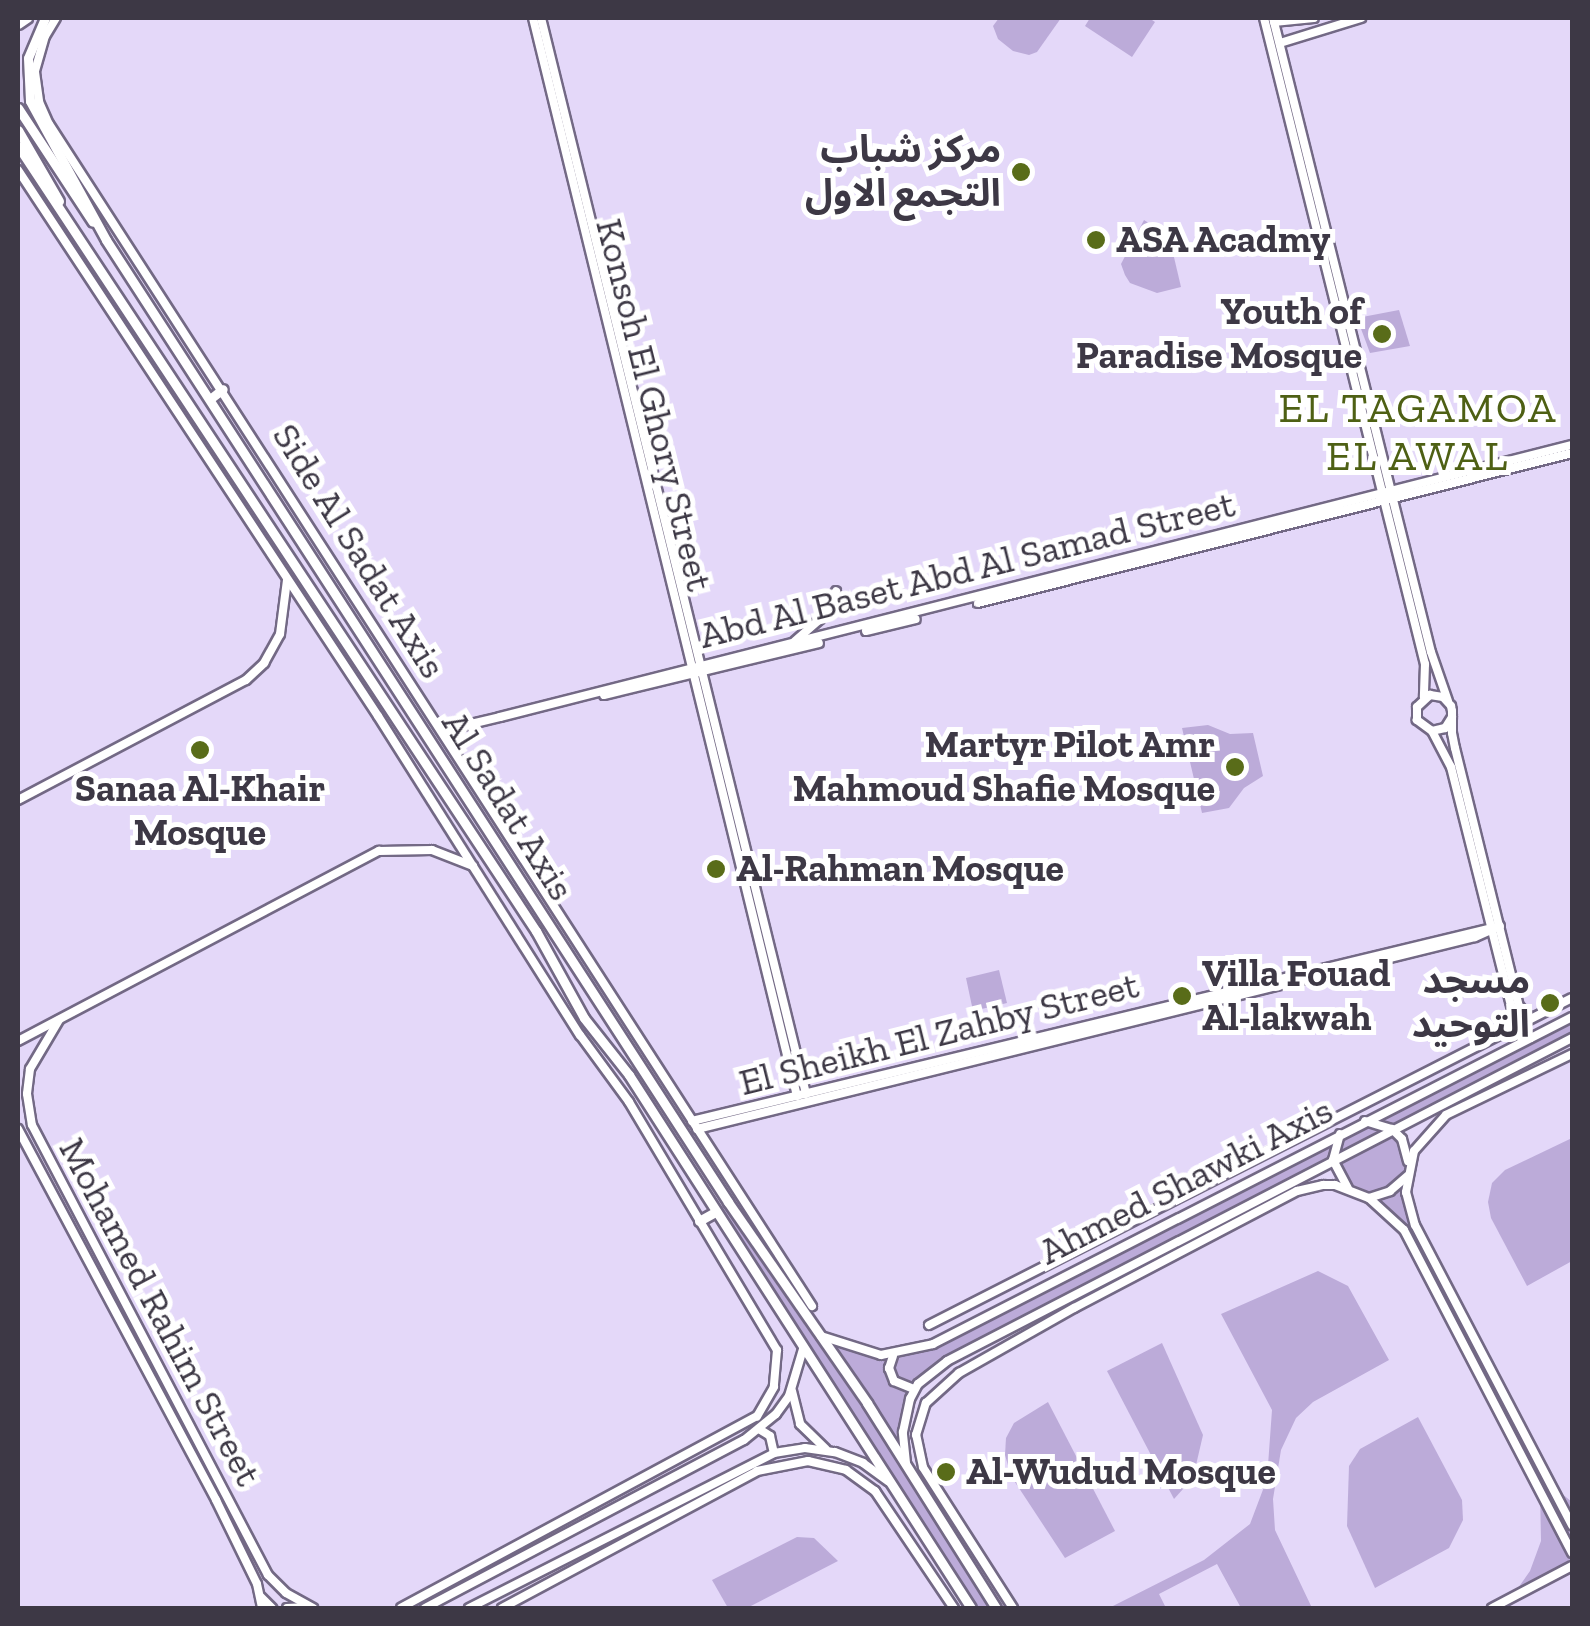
<!DOCTYPE html>
<meta charset="utf-8">
<style>
body{margin:0}
#map{position:relative;width:1590px;height:1626px;overflow:hidden;background:#e4d8f9;font-family:"Zilla Slab","Noto Sans Arabic",serif}
div>[style]{position:absolute}
[style*='--x']{left:calc(var(--x)*1px);top:calc(var(--y)*1px);width:calc(var(--w)*1px);rotate:calc(var(--a)*1deg)}
.green>*{inset:0;background:#bcabd9}
.roads{filter:drop-shadow(2px 0 #736985) drop-shadow(-2px 0 #736985) drop-shadow(0 2px #736985) drop-shadow(0 -2px #736985)}
.secondary>*{height:8px;margin:-4px;padding:0 4px;transform-origin:4px;border-radius:4px;background:#fff}
.primary>*{height:9px;margin:-4.5px;padding:0 4.5px;transform-origin:4.5px;border-radius:4.5px;background:#fff}
.dots>*{width:28px;height:28px;translate:-50% -50%;box-sizing:border-box;border:5px solid #fff;border-radius:50%}
span{translate:-50% -50%;white-space:nowrap;text-align:center;line-height:1.15;-webkit-text-stroke:10px #fff;paint-order:stroke}
.poi-label{font-size:38px;color:#3d3845;font-weight:700}
.right{translate:-100% -50%;text-align:right}
.left{translate:0 -50%;text-align:left}
.street-label{font-size:38px;color:#3d3845}
.quarter-label{font-size:42px;color:#4e6014;letter-spacing:2.5px}
.frame{position:absolute;inset:0;border:20px solid #3d3845;pointer-events:none}
</style>
<div id="map">
<div class="green">
<div style="clip-path:polygon(999px 18px,1061px 18px,1037px 52px,1029px 55px,1013px 51px,998px 39px,993px 26px)"></div>
<div style="clip-path:polygon(1090px 18px,1149px 18px,1155px 22px,1132px 57px,1085px 26px)"></div>
<div style="clip-path:polygon(1144px 220px,1169px 236px,1181px 287px,1157px 293px,1130px 283px,1125px 275px,1121px 264px)"></div>
<div style="clip-path:polygon(1399px 310px,1410px 346px,1370px 353px,1357px 318px)"></div>
<div style="clip-path:polygon(1208px 725px,1230px 734px,1253px 733px,1263px 776px,1244px 788px,1229px 808px,1202px 813px,1182px 728px)"></div>
<div style="clip-path:polygon(999px 970px,1007px 1003px,973px 1011px,966px 978px)"></div>
<div style="clip-path:polygon(1572px 1017px,1572px 1038px,1393px 1129px,1408px 1151px,1409px 1208px,1550px 1484px,1572px 1502px,1572px 1566px,1511px 1598px,1530px 1571px,1541px 1541px,1540px 1490px,1394px 1217px,1351px 1190px,1332px 1160px,966px 1350px,918px 1384px,905px 1415px,907px 1472px,996px 1608px,971px 1608px,715px 1212px,728px 1202px,819px 1335px,881px 1355px,916px 1350px)"></div>
<div style="clip-path:polygon(1572px 1138px,1572px 1261px,1527px 1286px,1491px 1218px,1488px 1202px,1492px 1183px,1505px 1170px)"></div>
<div style="clip-path:polygon(1318px 1271px,1348px 1286px,1389px 1360px,1313px 1402px,1296px 1418px,1281px 1450px,1273px 1499px,1275px 1530px,1312px 1608px,1241px 1608px,1217px 1564px,1159px 1594px,1166px 1608px,1109px 1608px,1204px 1560px,1250px 1524px,1267px 1479px,1272px 1410px,1221px 1314px)"></div>
<div style="clip-path:polygon(1162px 1343px,1203px 1435px,1193px 1478px,1174px 1499px,1107px 1371px)"></div>
<div style="clip-path:polygon(1048px 1402px,1115px 1531px,1065px 1558px,1011px 1476px,1005px 1455px,1006px 1438px,1014px 1423px)"></div>
<div style="clip-path:polygon(1418px 1417px,1462px 1500px,1463px 1520px,1449px 1548px,1375px 1588px,1347px 1526px,1349px 1466px,1360px 1449px)"></div>
<div style="clip-path:polygon(797px 1537px,814px 1538px,838px 1561px,747px 1608px,728px 1608px,712px 1580px)"></div>
</div>
<div class="roads">
<div class="secondary">
<div style="--x:56;--y:18;--w:21;--a:121"></div>
<div style="--x:45;--y:36;--w:37;--a:106"></div>
<div style="--x:35;--y:72;--w:30;--a:82"></div>
<div style="--x:39;--y:102;--w:24;--a:66"></div>
<div style="--x:49;--y:124;--w:1407;--a:57.16"></div>
<div style="--x:533;--y:18;--w:1110;--a:76.24"></div>
<div style="--x:541;--y:18;--w:1108;--a:76.16"></div>
<div style="--x:1264;--y:18;--w:666;--a:76.01"></div>
<div style="--x:1425;--y:664;--w:33;--a:92"></div>
<div style="--x:1273;--y:18;--w:653;--a:76.01"></div>
<div style="--x:1431;--y:652;--w:52;--a:70.9"></div>
<div style="--x:1274;--y:22;--w:40;--a:-5.7"></div>
<div style="--x:1280;--y:43;--w:85;--a:-17.2"></div>
<div style="--x:18;--y:170;--w:654;--a:56.6"></div>
<div style="--x:378;--y:716;--w:378;--a:57.7"></div>
<div style="--x:580;--y:1035;--w:83;--a:53.8"></div>
<div style="--x:629;--y:1102;--w:289;--a:59.2"></div>
<div style="--x:777;--y:1350;--w:37;--a:95"></div>
<div style="--x:774;--y:1387;--w:34;--a:120"></div>
<div style="--x:757;--y:1416;--w:404;--a:151.7"></div>
<div style="--x:978;--y:603;--w:613;--a:-14.17"></div>
<div style="--x:866;--y:631;--w:51;--a:-13.5"></div>
<div style="--x:795;--y:641;--w:33;--a:-41"></div>
<div style="--x:820;--y:619;--w:32;--a:-60"></div>
<div style="--x:604;--y:695;--w:221;--a:-13.6"></div>
<div style="--x:1452;--y:717;--w:13;--a:122"></div>
<div style="--x:1445;--y:728;--w:13;--a:167"></div>
<div style="--x:1432;--y:731;--w:19;--a:-144"></div>
<div style="--x:1417;--y:720;--w:13;--a:-90"></div>
<div style="--x:1417;--y:707;--w:18;--a:-43"></div>
<div style="--x:1430;--y:695;--w:13;--a:9"></div>
<div style="--x:1443;--y:697;--w:12;--a:48"></div>
<div style="--x:1451;--y:706;--w:5;--a:79"></div>
<div style="--x:1452;--y:711;--w:22;--a:90"></div>
<div style="--x:1452;--y:733;--w:15;--a:79"></div>
<div style="--x:1455;--y:748;--w:266;--a:76.1"></div>
<div style="--x:1519;--y:1006;--w:16;--a:47"></div>
<div style="--x:438;--y:723;--w:17;--a:17"></div>
<div style="--x:454;--y:728;--w:47;--a:-13.4"></div>
<div style="--x:500;--y:717;--w:1106;--a:-14.24"></div>
<div style="--x:1432;--y:731;--w:41;--a:62.2"></div>
<div style="--x:1451;--y:767;--w:255;--a:75.9"></div>
<div style="--x:1513;--y:1014;--w:14;--a:102"></div>
<div style="--x:18;--y:800;--w:258;--a:-27.8"></div>
<div style="--x:246;--y:680;--w:25;--a:-43"></div>
<div style="--x:264;--y:663;--w:33;--a:-61"></div>
<div style="--x:280;--y:634;--w:54;--a:-82.6"></div>
<div style="--x:59;--y:1020;--w:57;--a:120.6"></div>
<div style="--x:30;--y:1069;--w:25;--a:97"></div>
<div style="--x:27;--y:1094;--w:31;--a:81"></div>
<div style="--x:32;--y:1125;--w:508;--a:62.33"></div>
<div style="--x:268;--y:1575;--w:25;--a:45"></div>
<div style="--x:286;--y:1593;--w:31;--a:29"></div>
<div style="--x:18;--y:1041;--w:408;--a:-27.8"></div>
<div style="--x:379;--y:851;--w:53;--a:-1.1"></div>
<div style="--x:432;--y:850;--w:44;--a:21.3"></div>
<div style="--x:1572;--y:1054;--w:140;--a:154.2"></div>
<div style="--x:1446;--y:1115;--w:48;--a:131.6"></div>
<div style="--x:1414;--y:1151;--w:42;--a:101"></div>
<div style="--x:1406;--y:1192;--w:34;--a:75"></div>
<div style="--x:1415;--y:1225;--w:339;--a:62.4"></div>
<div style="--x:692;--y:1121;--w:831;--a:-13.57"></div>
<div style="--x:1365;--y:1121;--w:28;--a:17"></div>
<div style="--x:1392;--y:1129;--w:14;--a:45"></div>
<div style="--x:1402;--y:1139;--w:23;--a:75"></div>
<div style="--x:18;--y:1129;--w:421;--a:61.9"></div>
<div style="--x:216;--y:1500;--w:93;--a:64"></div>
<div style="--x:257;--y:1584;--w:25;--a:78"></div>
<div style="--x:697;--y:1129;--w:801;--a:-13.86"></div>
<div style="--x:1475;--y:937;--w:27;--a:-24"></div>
<div style="--x:1340;--y:1134;--w:27;--a:105"></div>
<div style="--x:1333;--y:1160;--w:32;--a:62"></div>
<div style="--x:1369;--y:1198;--w:22;--a:-18"></div>
<div style="--x:1390;--y:1191;--w:23;--a:-41"></div>
<div style="--x:929;--y:1325;--w:721;--a:-26.96"></div>
<div style="--x:821;--y:1336;--w:63;--a:17.6"></div>
<div style="--x:881;--y:1355;--w:53;--a:-11.9"></div>
<div style="--x:933;--y:1344;--w:718;--a:-27.1"></div>
<div style="--x:893;--y:1356;--w:13;--a:108"></div>
<div style="--x:889;--y:1368;--w:14;--a:69"></div>
<div style="--x:894;--y:1381;--w:22;--a:22"></div>
<div style="--x:792;--y:1391;--w:34;--a:76"></div>
<div style="--x:800;--y:1424;--w:36;--a:44"></div>
<div style="--x:759;--y:1429;--w:13;--a:32"></div>
<div style="--x:770;--y:1436;--w:17;--a:77"></div>
<div style="--x:906;--y:1463;--w:31;--a:-96"></div>
<div style="--x:903;--y:1432;--w:34;--a:-78"></div>
<div style="--x:910;--y:1399;--w:17;--a:-62"></div>
<div style="--x:918;--y:1384;--w:37;--a:-38"></div>
<div style="--x:947;--y:1361;--w:704;--a:-27.33"></div>
<div style="--x:261;--y:1597;--w:16;--a:45"></div>
<div style="--x:287;--y:1608;--w:20;--a:-3"></div>
<div style="--x:425;--y:1608;--w:361;--a:-27.8"></div>
<div style="--x:744;--y:1440;--w:41;--a:-39.1"></div>
<div style="--x:776;--y:1414;--w:22;--a:-54"></div>
<div style="--x:789;--y:1396;--w:49;--a:-73.4"></div>
<div style="--x:469;--y:1608;--w:342;--a:-26.9"></div>
<div style="--x:774;--y:1453;--w:31;--a:-9"></div>
<div style="--x:805;--y:1448;--w:30;--a:8"></div>
<div style="--x:835;--y:1452;--w:30;--a:21"></div>
<div style="--x:863;--y:1463;--w:31;--a:36"></div>
<div style="--x:502;--y:1608;--w:289;--a:-28.2"></div>
<div style="--x:757;--y:1471;--w:52;--a:-11.1"></div>
<div style="--x:808;--y:1461;--w:39;--a:13"></div>
<div style="--x:846;--y:1470;--w:36;--a:36"></div>
<div style="--x:875;--y:1491;--w:141;--a:56"></div>
<div style="--x:1013;--y:1608;--w:167;--a:-122.6"></div>
<div style="--x:923;--y:1467;--w:33;--a:-102"></div>
<div style="--x:916;--y:1435;--w:34;--a:-73"></div>
<div style="--x:926;--y:1403;--w:45;--a:-42.3"></div>
<div style="--x:959;--y:1373;--w:132;--a:-29.5"></div>
<div style="--x:1074;--y:1308;--w:252;--a:-27.7"></div>
<div style="--x:1297;--y:1191;--w:27;--a:-13"></div>
<div style="--x:1323;--y:1185;--w:12;--a:0"></div>
<div style="--x:1335;--y:1185;--w:36;--a:21"></div>
<div style="--x:1369;--y:1198;--w:47;--a:42.4"></div>
<div style="--x:1404;--y:1230;--w:364;--a:62.5"></div>
<div style="--x:1492;--y:1608;--w:90;--a:-27.7"></div>
</div>
<div class="primary">
<div style="--x:45;--y:18;--w:43;--a:113"></div>
<div style="--x:28;--y:58;--w:43;--a:87.3"></div>
<div style="--x:30;--y:101;--w:158;--a:61.3"></div>
<div style="--x:106;--y:240;--w:1146;--a:57.11"></div>
<div style="--x:728;--y:1202;--w:244;--a:55.3"></div>
<div style="--x:867;--y:1403;--w:242;--a:57.8"></div>
<div style="--x:18;--y:24;--w:11;--a:-34"></div>
<div style="--x:18;--y:108;--w:136;--a:56.7"></div>
<div style="--x:18;--y:130;--w:82;--a:60"></div>
<div style="--x:18;--y:146;--w:941;--a:56.58"></div>
<div style="--x:536;--y:931;--w:99;--a:61.1"></div>
<div style="--x:584;--y:1018;--w:73;--a:51.7"></div>
<div style="--x:629;--y:1075;--w:633;--a:57.31"></div>
<div style="--x:210;--y:399;--w:16;--a:-38"></div>
<div style="--x:699;--y:1221;--w:18;--a:-29"></div>
</div>
</div>
<div class="dots">
<div style="left:1021px;top:172px;background:#596c19"></div>
<div style="left:1096px;top:240px;background:#596c19"></div>
<div style="left:1382px;top:334px;background:#596c19"></div>
<div style="left:200px;top:750px;background:#596c19"></div>
<div style="left:1235px;top:767px;background:#596c19"></div>
<div style="left:716px;top:869px;background:#596c19"></div>
<div style="left:1182px;top:996px;background:#596c19"></div>
<div style="left:1550px;top:1003px;background:#596c19"></div>
<div style="left:946px;top:1472px;background:#596c19"></div>
</div>
<div class="poi-label">
<span class="right" style="left:1001px;top:172px">مركز شباب<br>التجمع الاول</span>
<span class="left" style="left:1116px;top:240px">ASA Acadmy</span>
<span class="right" style="left:1362px;top:334px">Youth of<br>Paradise Mosque</span>
<span class="right" style="left:1215px;top:767px">Martyr Pilot Amr<br>Mahmoud Shafie Mosque</span>
<span style="left:200px;top:811px">Sanaa Al-Khair<br>Mosque</span>
<span class="left" style="left:736px;top:869px">Al-Rahman Mosque</span>
<span class="left" style="left:1202px;top:996px">Villa Fouad<br>Al-lakwah</span>
<span class="right" style="left:1530px;top:1003px">مسجد<br>التوحيد</span>
<span class="left" style="left:966px;top:1472px">Al-Wudud Mosque</span>
</div>
<div class="street-label">
<span style="left:654px;top:405px;rotate:76deg">Konsoh El Ghory Street</span>
<span style="left:359px;top:551px;rotate:58deg">Side Al Sadat Axis</span>
<span style="left:967px;top:570px;rotate:-14deg">Abd Al Baset Abd Al Samad Street</span>
<span style="left:508px;top:806px;rotate:58deg">Al Sadat Axis</span>
<span style="left:939px;top:1034px;rotate:-14deg">El Sheikh El Zahby Street</span>
<span style="left:1186px;top:1181px;rotate:-27deg">Ahmed Shawki Axis</span>
<span style="left:160px;top:1312px;rotate:62deg">Mohamed Rahim Street</span>
</div>
<div class="quarter-label">
<span style="left:1418px;top:432px">EL TAGAMOA<br>EL AWAL</span>
</div>
<div class="frame"></div>
</div>
